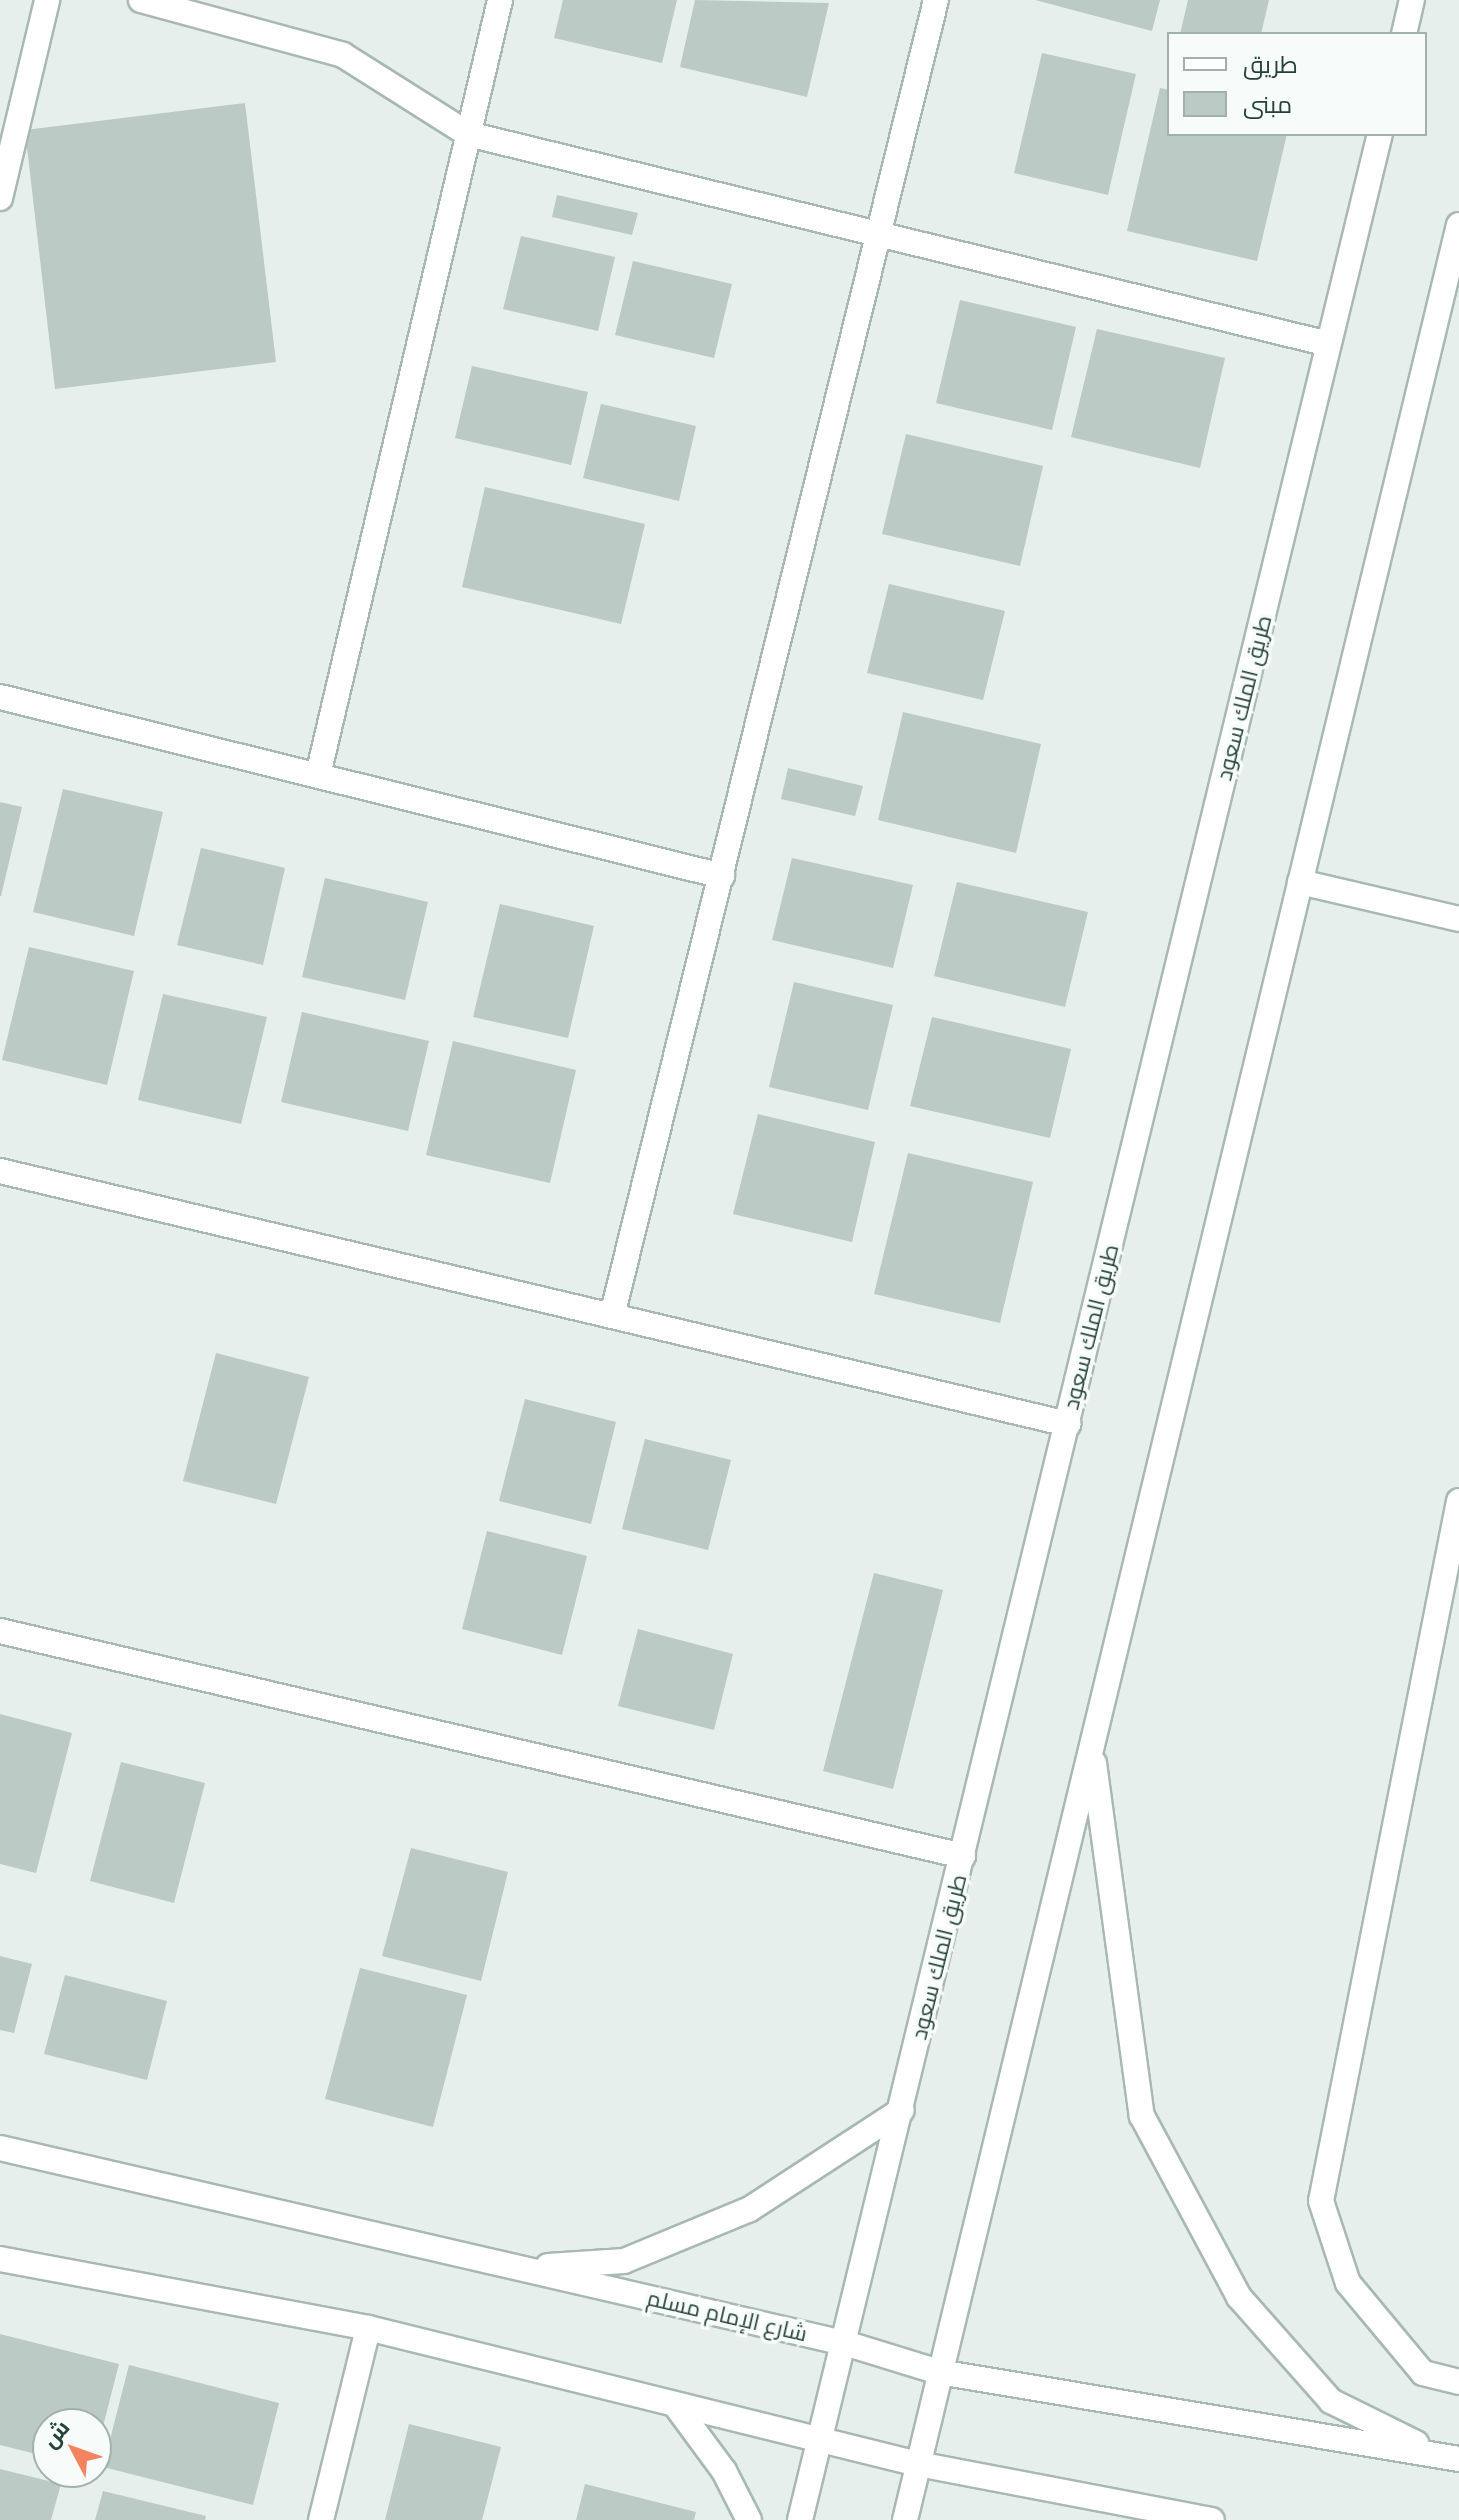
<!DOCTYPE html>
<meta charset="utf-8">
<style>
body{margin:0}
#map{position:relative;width:1459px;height:2520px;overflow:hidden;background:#e6efeb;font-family:Quicksand,Cairo,sans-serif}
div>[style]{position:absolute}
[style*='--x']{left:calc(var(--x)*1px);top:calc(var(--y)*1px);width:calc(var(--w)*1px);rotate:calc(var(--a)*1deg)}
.building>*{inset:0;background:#bbcac4}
.roads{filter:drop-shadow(2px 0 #a8b8b2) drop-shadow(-2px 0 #a8b8b2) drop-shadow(0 2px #a8b8b2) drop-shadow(0 -2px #a8b8b2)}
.minor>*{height:24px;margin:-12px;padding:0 12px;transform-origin:12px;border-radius:12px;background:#fff}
.tertiary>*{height:24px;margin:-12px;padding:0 12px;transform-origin:12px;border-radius:12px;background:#fff}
.secondary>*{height:24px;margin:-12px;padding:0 12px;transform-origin:12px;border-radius:12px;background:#fff}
span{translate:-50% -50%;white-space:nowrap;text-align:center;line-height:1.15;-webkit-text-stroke:7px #f7fbf9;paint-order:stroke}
.street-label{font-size:22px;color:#24423a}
.legend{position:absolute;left:1167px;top:32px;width:260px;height:104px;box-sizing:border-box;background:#f7fbf9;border:2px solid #a3b1ad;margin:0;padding:10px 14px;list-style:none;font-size:24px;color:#24423a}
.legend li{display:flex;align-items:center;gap:16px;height:40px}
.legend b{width:40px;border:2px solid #a3b1ad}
.north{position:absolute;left:32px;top:2408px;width:80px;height:80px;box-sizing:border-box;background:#f7fbf9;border:2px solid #a3b1ad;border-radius:50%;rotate:311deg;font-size:22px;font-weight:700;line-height:32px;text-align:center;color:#24423a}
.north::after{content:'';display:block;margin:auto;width:28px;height:36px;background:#f4845f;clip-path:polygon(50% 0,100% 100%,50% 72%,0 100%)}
</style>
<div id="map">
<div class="building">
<div style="clip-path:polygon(563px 0,677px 0,662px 63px,554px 38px)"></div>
<div style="clip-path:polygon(695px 0,829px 3px,807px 97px,680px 67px)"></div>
<div style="clip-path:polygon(1035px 0,1160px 0,1152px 31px)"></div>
<div style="clip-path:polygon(1188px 0,1269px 0,1261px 34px,1180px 34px)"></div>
<div style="clip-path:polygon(1042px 53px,1136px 74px,1108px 195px,1014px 173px)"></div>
<div style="clip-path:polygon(1160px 88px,1169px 90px,1169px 134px,1287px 134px,1257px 261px,1127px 231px)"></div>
<div style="clip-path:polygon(245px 103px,276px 362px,55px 389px,25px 130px)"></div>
<div style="clip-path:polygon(557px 195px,638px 213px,632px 235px,552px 217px)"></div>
<div style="clip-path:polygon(521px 236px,615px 257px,598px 331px,503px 309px)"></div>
<div style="clip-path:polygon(633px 261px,732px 284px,714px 358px,615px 335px)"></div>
<div style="clip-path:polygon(960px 300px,1076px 327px,1052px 430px,936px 403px)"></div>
<div style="clip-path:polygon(1097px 329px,1225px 358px,1200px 468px,1071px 437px)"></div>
<div style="clip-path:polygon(472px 366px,588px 392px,571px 465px,455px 438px)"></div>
<div style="clip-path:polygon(601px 404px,696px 426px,679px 501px,583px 478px)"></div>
<div style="clip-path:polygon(906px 434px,1043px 466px,1020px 566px,882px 534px)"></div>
<div style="clip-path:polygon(485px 487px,645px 524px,621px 624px,462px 587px)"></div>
<div style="clip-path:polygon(889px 584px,1005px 611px,983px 700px,867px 673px)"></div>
<div style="clip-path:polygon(903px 712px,1041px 744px,1016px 853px,878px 820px)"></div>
<div style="clip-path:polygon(788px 768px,863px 786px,855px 816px,781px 799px)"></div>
<div style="clip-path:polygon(63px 789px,163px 812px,134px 936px,33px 912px)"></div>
<div style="clip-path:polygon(0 802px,22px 807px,1px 896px,0 896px)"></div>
<div style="clip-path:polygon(201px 848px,285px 868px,263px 965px,177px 945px)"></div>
<div style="clip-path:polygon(792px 858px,913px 885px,893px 968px,772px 940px)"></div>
<div style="clip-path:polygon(325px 878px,428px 902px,405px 1000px,302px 977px)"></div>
<div style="clip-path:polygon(957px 882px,1088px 912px,1065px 1007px,934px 976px)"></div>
<div style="clip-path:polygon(500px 904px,594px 926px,568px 1038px,473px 1017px)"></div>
<div style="clip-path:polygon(29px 947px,134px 971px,107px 1085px,2px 1060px)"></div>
<div style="clip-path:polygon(794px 982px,893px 1005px,868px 1110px,769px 1087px)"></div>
<div style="clip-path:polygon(163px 994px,267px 1017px,241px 1124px,138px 1100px)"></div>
<div style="clip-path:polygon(302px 1012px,429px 1041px,408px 1131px,281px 1102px)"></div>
<div style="clip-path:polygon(932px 1017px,1071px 1049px,1050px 1138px,910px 1106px)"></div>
<div style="clip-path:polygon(453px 1041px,576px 1070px,550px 1183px,426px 1155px)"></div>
<div style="clip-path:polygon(758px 1114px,875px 1142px,852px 1242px,733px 1214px)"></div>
<div style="clip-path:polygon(908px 1153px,1033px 1182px,1000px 1323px,874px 1294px)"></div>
<div style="clip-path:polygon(216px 1353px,309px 1377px,276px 1504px,183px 1481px)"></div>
<div style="clip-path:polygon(525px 1399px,616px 1422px,591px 1524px,499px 1501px)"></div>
<div style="clip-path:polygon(645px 1439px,731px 1460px,708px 1550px,622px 1529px)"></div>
<div style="clip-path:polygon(487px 1531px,587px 1556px,562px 1655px,462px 1629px)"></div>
<div style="clip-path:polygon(874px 1573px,943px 1590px,893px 1789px,823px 1771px)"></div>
<div style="clip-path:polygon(638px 1629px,733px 1654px,714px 1730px,618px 1706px)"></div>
<div style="clip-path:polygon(0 1714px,72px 1733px,36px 1873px,0 1864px)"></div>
<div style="clip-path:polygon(121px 1762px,205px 1783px,174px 1903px,90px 1881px)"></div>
<div style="clip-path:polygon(411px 1848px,508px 1872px,481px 1981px,382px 1956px)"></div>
<div style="clip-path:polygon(0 1956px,32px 1964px,14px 2033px,0 2030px)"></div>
<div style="clip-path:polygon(360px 1968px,467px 1995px,433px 2127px,325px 2099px)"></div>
<div style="clip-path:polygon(65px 1975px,167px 2001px,147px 2080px,44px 2054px)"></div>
<div style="clip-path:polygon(0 2334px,119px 2364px,97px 2450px,96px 2424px,48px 2424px,48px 2457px,0 2445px)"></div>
<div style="clip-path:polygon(129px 2365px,279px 2403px,253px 2505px,103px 2467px)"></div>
<div style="clip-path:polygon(409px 2424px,501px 2447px,482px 2520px,385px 2520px)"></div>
<div style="clip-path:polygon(0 2469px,61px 2484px,51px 2520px,0 2520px)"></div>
<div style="clip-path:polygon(585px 2484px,696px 2512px,694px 2520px,576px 2520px)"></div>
<div style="clip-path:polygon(103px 2491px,206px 2516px,205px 2520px,95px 2520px)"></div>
</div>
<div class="roads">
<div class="minor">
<div style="--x:141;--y:0;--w:209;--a:15.2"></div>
<div style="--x:343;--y:55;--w:148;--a:32.3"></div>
<div style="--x:468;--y:134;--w:886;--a:13.71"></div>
<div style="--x:0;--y:198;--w:204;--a:-76.6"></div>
<div style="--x:0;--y:697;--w:744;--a:13.92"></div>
<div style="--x:318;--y:775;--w:796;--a:-76.78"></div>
<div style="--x:0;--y:1171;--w:1098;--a:13.33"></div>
<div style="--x:612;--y:1316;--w:1355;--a:-76.17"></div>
<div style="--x:0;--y:1631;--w:989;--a:13.15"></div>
<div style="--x:321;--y:2520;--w:198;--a:-76.2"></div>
</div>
<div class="tertiary">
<div style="--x:1459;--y:1501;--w:713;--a:101.15"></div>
<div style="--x:1321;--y:2201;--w:86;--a:71.8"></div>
<div style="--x:1348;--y:2283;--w:117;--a:50.2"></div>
<div style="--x:1423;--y:2373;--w:37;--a:14"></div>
</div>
<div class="secondary">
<div style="--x:1404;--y:34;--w:35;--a:-77"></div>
<div style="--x:1300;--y:882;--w:163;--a:13.1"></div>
<div style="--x:1094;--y:1763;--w:356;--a:82.3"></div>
<div style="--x:1142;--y:2116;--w:205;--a:61.8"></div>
<div style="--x:1239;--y:2297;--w:139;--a:48.5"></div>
<div style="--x:1331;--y:2401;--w:95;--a:26.3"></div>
<div style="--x:0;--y:2148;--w:870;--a:13.01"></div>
<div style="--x:848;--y:2344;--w:95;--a:17.1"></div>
<div style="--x:939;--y:2372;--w:527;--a:9.5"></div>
<div style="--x:0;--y:2259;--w:374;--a:10.6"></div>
<div style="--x:368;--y:2328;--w:567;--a:13.89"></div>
<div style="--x:918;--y:2464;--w:299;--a:10.8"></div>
<div style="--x:548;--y:2266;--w:76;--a:-3.8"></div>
<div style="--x:624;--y:2261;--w:136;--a:-22.4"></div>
<div style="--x:750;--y:2209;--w:181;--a:-33.1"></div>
<div style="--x:676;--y:2406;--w:81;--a:53.6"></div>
<div style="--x:724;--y:2471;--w:55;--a:63"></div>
<div style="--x:800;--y:2520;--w:2455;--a:-76.34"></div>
<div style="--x:905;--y:2520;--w:2361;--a:-76.43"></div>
</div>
</div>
<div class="street-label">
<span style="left:1244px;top:698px;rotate:-76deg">طريق الملك سعود</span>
<span style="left:1091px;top:1327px;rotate:-76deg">طريق الملك سعود</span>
<span style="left:939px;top:1957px;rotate:-76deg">طريق الملك سعود</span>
<span style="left:727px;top:2316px;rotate:13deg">شارع الإمام مسلم</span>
</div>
<ul class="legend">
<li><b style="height:10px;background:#fff"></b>طريق</li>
<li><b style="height:22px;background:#bbcac4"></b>مبنى</li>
</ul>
<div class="north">ش</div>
</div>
